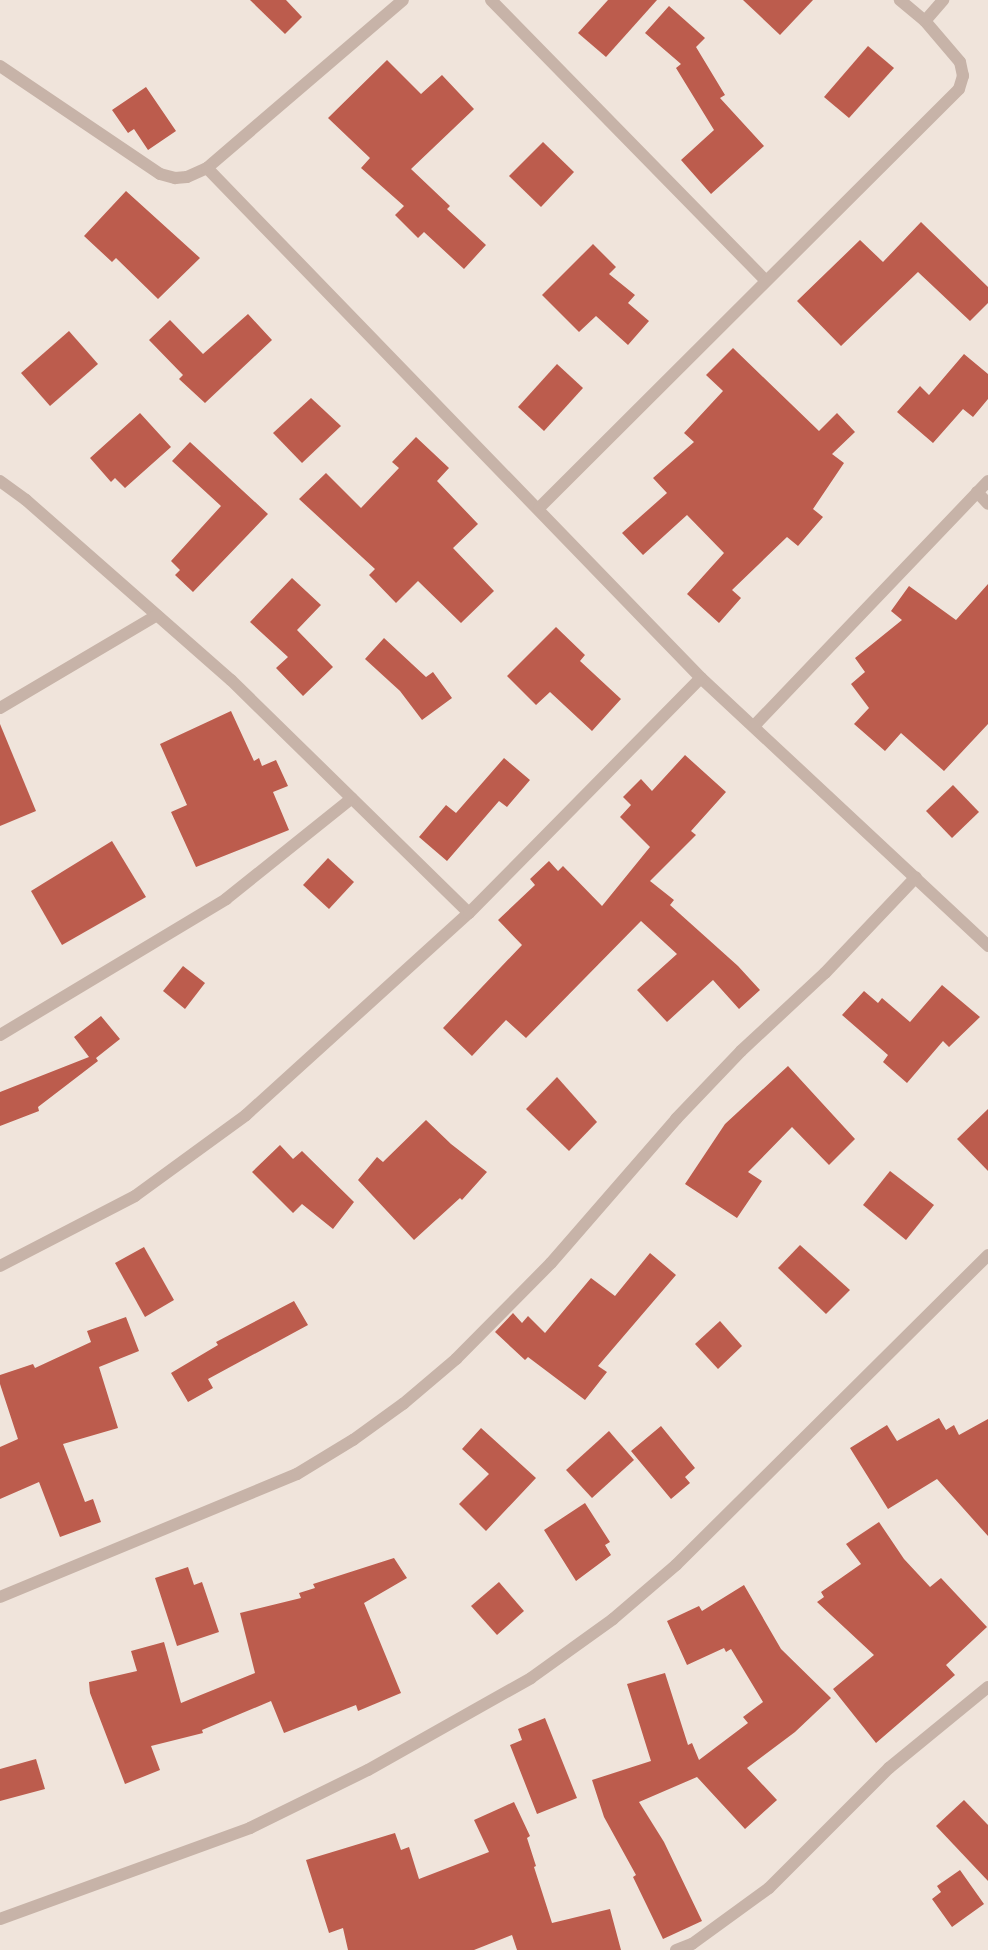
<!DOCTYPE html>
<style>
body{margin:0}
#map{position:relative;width:988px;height:1950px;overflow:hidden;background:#f0e4db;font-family:"Exo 2",sans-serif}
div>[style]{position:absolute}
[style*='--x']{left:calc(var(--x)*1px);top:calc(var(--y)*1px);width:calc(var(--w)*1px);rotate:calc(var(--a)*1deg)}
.building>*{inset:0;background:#bc5c4d}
.minor>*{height:12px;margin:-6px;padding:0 6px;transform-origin:6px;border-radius:6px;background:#c7b3a8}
span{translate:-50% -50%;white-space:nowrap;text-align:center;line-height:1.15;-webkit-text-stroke:4px #f8eee7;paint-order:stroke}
</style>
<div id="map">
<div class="building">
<div style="clip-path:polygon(250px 0,286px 0,302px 17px,285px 34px)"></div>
<div style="clip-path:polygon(608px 0,657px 0,606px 57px,578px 33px)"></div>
<div style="clip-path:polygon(743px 0,813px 0,780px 35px)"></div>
<div style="clip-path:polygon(669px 6px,705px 38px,696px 47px,725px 95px,720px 98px,764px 146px,711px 194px,681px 160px,714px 130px,676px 68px,681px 64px,645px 33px)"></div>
<div style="clip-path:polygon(868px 46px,894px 68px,849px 118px,824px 97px)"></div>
<div style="clip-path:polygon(387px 60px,421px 94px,442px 75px,474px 109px,411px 169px,450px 206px,447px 209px,486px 245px,464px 269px,424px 232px,418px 238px,395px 215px,404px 206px,361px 168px,370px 158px,328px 118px)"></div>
<div style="clip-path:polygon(146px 87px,176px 131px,148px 150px,134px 129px,128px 133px,112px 110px)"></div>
<div style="clip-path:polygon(543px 142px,574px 172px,541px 207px,509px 176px)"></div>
<div style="clip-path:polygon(126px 191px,200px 258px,158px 299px,116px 258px,112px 262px,84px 236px)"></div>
<div style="clip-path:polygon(921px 222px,988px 287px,988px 303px,970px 321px,918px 272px,841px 346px,797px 301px,860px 240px,883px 262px)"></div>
<div style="clip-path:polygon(593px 244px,616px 267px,609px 274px,635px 295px,628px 303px,649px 321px,628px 345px,596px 316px,579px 332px,542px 295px)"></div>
<div style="clip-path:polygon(248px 314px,272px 340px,205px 403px,179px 379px,183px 375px,149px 340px,170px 320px,203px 354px)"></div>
<div style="clip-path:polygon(69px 331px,98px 364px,50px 406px,21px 373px)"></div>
<div style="clip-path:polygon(733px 348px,819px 431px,837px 413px,855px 432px,832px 454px,844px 463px,813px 509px,823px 517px,798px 546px,787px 537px,732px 590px,741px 598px,719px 623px,687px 594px,724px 553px,687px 515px,643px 555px,622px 533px,667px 493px,653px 478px,694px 442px,684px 433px,723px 391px,706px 375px)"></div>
<div style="clip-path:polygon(964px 354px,988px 374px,988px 399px,973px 417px,963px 409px,933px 443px,897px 412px,920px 386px,929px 395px)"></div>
<div style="clip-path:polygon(557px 364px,583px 388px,544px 431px,518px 407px)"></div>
<div style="clip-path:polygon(311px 398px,341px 426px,302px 463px,273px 433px)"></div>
<div style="clip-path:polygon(140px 413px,171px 447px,125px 488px,115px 478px,111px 482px,90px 458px)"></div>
<div style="clip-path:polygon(416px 437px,449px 468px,437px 481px,478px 524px,453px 548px,494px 591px,461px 623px,418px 581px,396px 603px,369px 575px,375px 569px,299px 499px,326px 473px,361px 508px,399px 468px,392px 462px)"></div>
<div style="clip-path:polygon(190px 442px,268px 514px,193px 592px,175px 575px,180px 570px,171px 561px,221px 506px,172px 461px)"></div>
<div style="clip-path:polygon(292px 578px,321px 605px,297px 630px,333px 667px,303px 696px,276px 668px,288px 657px,250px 622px)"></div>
<div style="clip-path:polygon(988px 584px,988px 724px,944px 771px,901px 733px,885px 751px,854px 724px,869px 708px,851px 684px,865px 672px,855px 658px,902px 620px,891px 611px,909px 586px,956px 620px)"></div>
<div style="clip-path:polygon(556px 627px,585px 655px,580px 661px,621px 699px,592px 731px,550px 692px,536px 705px,507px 676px)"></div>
<div style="clip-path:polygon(384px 638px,426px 677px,433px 672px,452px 698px,422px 720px,400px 691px,365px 659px)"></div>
<div style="clip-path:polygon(231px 711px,254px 761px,259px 758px,262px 766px,276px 760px,288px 786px,273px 792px,289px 830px,196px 867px,171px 812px,187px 805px,160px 744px)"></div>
<div style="clip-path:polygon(0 724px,36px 811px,0 826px)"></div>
<div style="clip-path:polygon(685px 755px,726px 792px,691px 831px,696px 835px,650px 881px,674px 900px,670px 905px,738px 966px,760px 990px,739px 1009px,713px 980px,667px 1022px,637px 990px,677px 954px,641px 921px,526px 1038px,506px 1020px,472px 1056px,443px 1028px,522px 945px,498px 920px,535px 885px,530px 879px,549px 861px,558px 871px,563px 866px,602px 906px,650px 847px,620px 817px,631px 805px,623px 797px,641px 779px,652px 791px)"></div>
<div style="clip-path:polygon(504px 758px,530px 780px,507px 807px,499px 801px,447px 861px,419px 837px,446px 805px,456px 813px)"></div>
<div style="clip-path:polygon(953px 785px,979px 812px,952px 838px,926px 811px)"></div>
<div style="clip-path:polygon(112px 841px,146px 897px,62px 945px,31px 891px)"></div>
<div style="clip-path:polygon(328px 858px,354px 882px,329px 909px,303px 885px)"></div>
<div style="clip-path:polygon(183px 966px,205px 983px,185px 1009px,163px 991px)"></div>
<div style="clip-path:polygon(942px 985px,980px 1017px,949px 1047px,943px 1041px,907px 1083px,883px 1062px,888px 1055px,842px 1015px,864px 991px,878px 1003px,882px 998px,910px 1022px)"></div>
<div style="clip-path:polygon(101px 1016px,120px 1039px,96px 1058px,98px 1061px,38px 1107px,39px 1111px,0 1126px,0 1092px,89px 1057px,74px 1037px)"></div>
<div style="clip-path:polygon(788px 1066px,855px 1139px,829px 1165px,792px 1127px,748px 1172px,762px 1181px,737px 1218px,685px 1184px,725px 1124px)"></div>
<div style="clip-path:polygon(557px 1077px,597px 1122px,569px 1151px,526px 1109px)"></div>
<div style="clip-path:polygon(988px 1109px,988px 1171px,957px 1139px)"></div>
<div style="clip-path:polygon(426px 1120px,451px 1144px,487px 1172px,462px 1200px,460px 1198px,414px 1240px,358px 1180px,377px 1157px,383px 1162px)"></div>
<div style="clip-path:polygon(280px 1145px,293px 1159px,302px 1151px,354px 1202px,333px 1229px,302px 1204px,293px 1213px,252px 1172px)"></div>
<div style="clip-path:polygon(890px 1171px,934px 1205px,906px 1240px,863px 1205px)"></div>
<div style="clip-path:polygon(800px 1245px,850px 1290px,826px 1314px,778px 1268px)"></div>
<div style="clip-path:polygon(144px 1247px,174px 1300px,145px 1317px,115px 1263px)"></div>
<div style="clip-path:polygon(650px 1253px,676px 1275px,598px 1366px,607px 1372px,585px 1400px,528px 1357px,525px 1360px,495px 1332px,513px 1313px,522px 1323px,528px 1316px,545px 1333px,591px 1278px,615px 1296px)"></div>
<div style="clip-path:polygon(294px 1301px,308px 1325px,208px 1379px,213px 1388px,188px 1402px,171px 1373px,218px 1345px,216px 1342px)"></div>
<div style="clip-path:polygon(126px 1317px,139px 1351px,99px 1367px,118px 1428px,63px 1444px,85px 1502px,93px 1499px,101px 1522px,60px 1537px,39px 1482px,0 1499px,0 1447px,18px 1439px,0 1384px,0 1375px,33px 1364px,35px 1368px,91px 1342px,87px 1331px)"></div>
<div style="clip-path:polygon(720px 1321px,742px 1346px,718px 1369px,695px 1344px)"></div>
<div style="clip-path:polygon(939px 1418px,946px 1430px,954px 1425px,959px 1435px,988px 1419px,988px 1536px,937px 1479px,888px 1509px,850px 1448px,887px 1425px,897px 1441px)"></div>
<div style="clip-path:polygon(661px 1426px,695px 1468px,685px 1477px,690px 1483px,671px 1499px,631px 1451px)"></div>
<div style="clip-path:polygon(481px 1428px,536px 1478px,486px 1531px,459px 1504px,489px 1474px,462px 1449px)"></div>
<div style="clip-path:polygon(609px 1431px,634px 1460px,592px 1498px,566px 1470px)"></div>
<div style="clip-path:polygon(585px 1503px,610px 1542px,605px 1545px,611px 1555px,576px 1581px,544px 1530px)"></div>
<div style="clip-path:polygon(879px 1522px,904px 1559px,930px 1587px,941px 1578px,987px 1627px,946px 1665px,955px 1675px,876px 1743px,833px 1689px,874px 1655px,817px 1602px,824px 1597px,821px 1592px,861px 1564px,846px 1544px)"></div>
<div style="clip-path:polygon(394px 1558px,407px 1578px,364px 1603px,401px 1693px,358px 1711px,356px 1705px,284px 1733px,271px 1701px,202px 1730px,203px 1733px,151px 1746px,160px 1770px,125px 1784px,90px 1693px,89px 1682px,137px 1671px,131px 1651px,164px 1642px,181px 1703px,255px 1673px,240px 1613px,301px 1598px,299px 1593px,315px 1588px,313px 1584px)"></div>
<div style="clip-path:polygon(188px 1567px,194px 1585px,202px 1582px,219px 1632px,177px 1646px,155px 1578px)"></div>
<div style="clip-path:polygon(499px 1582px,524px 1611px,497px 1635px,471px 1606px)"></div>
<div style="clip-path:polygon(744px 1585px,781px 1649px,831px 1698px,795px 1732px,747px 1768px,777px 1800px,745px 1829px,697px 1777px,639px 1802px,664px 1842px,702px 1921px,663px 1939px,633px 1877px,636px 1875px,604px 1817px,592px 1780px,651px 1761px,627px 1684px,665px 1673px,688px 1745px,692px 1743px,699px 1760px,748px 1723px,743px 1717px,763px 1702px,731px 1649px,726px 1652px,724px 1648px,687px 1665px,667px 1621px,699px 1606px,702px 1611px)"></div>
<div style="clip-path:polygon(545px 1718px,577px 1798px,537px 1814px,510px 1745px,522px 1740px,518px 1729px)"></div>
<div style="clip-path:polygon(36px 1759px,45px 1789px,0 1801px,0 1769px)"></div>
<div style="clip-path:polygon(964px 1800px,988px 1825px,988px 1881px,936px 1826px)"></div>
<div style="clip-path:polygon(514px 1802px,530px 1836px,527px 1838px,536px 1866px,534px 1867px,552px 1923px,610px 1909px,621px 1950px,517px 1950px,512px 1935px,474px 1950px,348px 1950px,343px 1928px,329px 1933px,306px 1860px,395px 1833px,401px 1850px,409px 1847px,419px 1879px,489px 1852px,474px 1820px)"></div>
<div style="clip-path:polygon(960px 1870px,984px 1904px,952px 1927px,932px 1899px,941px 1892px,937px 1886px)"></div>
</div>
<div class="minor">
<div style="--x:491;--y:0;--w:392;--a:45.6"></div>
<div style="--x:925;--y:21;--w:28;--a:-49"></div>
<div style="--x:0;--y:66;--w:193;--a:34"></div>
<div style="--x:160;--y:174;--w:16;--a:15"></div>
<div style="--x:175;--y:178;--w:12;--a:-5"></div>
<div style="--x:187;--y:177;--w:22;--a:-24"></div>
<div style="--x:207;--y:168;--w:258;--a:-40.6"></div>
<div style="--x:207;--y:168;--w:710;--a:45.91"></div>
<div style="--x:701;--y:678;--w:393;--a:43"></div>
<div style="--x:0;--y:481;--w:32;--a:36"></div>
<div style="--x:26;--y:500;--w:273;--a:41.3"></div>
<div style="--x:231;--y:680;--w:333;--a:44.4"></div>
<div style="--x:977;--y:492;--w:16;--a:47"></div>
<div style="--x:539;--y:508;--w:593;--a:-44.93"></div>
<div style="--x:959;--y:89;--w:14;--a:-73"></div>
<div style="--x:963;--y:76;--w:14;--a:-102"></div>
<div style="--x:960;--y:62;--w:54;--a:-130.5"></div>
<div style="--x:925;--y:21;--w:33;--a:-140"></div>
<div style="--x:0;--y:708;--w:182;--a:-30.6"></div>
<div style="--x:754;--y:726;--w:339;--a:-46.3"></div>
<div style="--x:0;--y:1035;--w:264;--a:-31"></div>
<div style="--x:226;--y:899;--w:161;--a:-38.7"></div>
<div style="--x:0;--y:1266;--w:152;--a:-27.4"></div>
<div style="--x:135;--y:1196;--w:137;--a:-36.1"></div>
<div style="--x:246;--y:1115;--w:301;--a:-42.2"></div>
<div style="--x:469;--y:913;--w:330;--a:-45.4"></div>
<div style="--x:0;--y:1597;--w:321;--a:-22.5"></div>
<div style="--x:297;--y:1474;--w:66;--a:-31.3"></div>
<div style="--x:353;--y:1440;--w:62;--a:-35.8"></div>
<div style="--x:403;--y:1404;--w:70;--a:-40.3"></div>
<div style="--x:456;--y:1359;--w:135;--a:-45.3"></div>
<div style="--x:551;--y:1263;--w:191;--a:-49"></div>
<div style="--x:676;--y:1119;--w:94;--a:-46.3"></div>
<div style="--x:741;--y:1051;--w:115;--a:-42.9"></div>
<div style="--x:825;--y:973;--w:132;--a:-46.5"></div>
<div style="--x:0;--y:1919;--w:266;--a:-20"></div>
<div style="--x:250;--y:1828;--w:131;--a:-26.2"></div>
<div style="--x:368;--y:1770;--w:187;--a:-29.4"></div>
<div style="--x:531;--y:1678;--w:101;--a:-35.7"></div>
<div style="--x:613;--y:1619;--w:83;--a:-40.6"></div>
<div style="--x:676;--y:1565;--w:440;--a:-44.8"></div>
<div style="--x:676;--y:1950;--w:17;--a:-21"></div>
<div style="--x:692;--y:1944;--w:95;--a:-36"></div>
<div style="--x:769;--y:1888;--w:170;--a:-45"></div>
<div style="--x:889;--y:1768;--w:128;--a:-39.3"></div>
</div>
</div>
